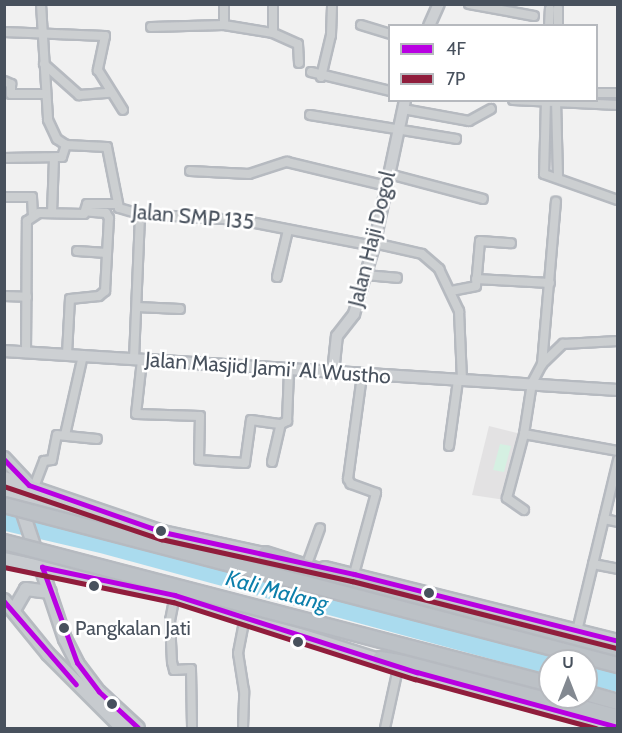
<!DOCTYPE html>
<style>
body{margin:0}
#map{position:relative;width:622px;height:733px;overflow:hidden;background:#f1f1f1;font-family:Cabin,sans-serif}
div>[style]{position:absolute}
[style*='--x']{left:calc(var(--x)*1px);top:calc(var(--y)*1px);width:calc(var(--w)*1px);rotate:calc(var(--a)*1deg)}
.education>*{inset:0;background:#e3e2e3}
.green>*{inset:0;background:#d5f0e2}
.water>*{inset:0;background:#aadbee}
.roads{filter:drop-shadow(2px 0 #b6bac0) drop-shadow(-2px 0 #b6bac0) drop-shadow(0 2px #b6bac0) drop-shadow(0 -2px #b6bac0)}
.street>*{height:8px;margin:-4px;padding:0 4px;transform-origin:4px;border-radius:4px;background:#cccfd1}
.secondary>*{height:10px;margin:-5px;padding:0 5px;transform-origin:5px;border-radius:5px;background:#cdd0d3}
.primary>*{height:12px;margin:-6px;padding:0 6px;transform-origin:6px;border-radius:6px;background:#c7cbcf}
.highway>*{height:14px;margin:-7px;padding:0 7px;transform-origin:7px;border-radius:7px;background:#bcc1c6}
.bridges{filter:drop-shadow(2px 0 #b6bac0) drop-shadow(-2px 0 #b6bac0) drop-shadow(0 2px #b6bac0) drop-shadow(0 -2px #b6bac0)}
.highway-bridge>*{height:14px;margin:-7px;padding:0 7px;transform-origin:7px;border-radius:7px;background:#bcc1c6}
.bus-1>*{height:4.5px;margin:-2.25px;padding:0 2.25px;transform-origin:2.25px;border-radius:2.25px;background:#b900e2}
.bus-2>*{height:4.5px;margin:-2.25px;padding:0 2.25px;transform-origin:2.25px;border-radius:2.25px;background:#901d3c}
.dots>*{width:16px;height:16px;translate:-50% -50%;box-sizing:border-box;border:3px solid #fff;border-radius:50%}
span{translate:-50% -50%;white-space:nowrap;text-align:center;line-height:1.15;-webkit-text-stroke:5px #fff;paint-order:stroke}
.bus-label{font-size:20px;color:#48515d}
.left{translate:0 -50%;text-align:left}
.street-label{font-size:21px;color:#48515d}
.water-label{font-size:22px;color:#0c7fab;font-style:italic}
.frame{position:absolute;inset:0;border:6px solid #48515d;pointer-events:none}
.legend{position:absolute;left:388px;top:24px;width:210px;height:78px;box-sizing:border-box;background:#fff;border:2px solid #b6b9be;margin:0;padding:8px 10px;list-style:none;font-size:18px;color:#48515d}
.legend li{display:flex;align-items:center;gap:12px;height:30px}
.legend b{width:30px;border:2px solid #b6b9be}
.north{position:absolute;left:538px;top:649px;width:60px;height:60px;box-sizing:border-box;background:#fff;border:2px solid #b6b9be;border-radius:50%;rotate:0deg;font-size:16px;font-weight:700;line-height:24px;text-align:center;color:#48515d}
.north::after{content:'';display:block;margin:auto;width:21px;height:27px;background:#838991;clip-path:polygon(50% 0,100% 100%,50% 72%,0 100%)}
</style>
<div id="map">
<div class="education">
<div style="clip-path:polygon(489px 426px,521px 434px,505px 500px,472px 495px)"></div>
</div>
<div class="green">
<div style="clip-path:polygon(500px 444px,511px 446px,504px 472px,493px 470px)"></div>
</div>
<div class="water">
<div style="clip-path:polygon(4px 505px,617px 664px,617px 692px,586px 684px,586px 661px,550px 661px,550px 675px,100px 553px,5px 531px)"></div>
</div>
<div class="roads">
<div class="street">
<div style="--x:41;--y:4;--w:116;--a:86.5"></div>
<div style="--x:48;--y:120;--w:21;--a:65"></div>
<div style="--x:57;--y:139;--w:11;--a:34"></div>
<div style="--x:66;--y:145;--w:41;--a:2.8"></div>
<div style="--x:107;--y:147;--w:62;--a:78.9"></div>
<div style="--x:119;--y:208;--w:22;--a:16"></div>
<div style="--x:140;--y:214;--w:100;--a:3.4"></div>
<div style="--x:240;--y:220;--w:136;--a:11"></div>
<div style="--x:469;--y:4;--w:66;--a:10.5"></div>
<div style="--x:224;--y:25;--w:21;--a:-90"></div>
<div style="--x:361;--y:25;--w:30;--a:17"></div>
<div style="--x:549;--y:26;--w:17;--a:-87"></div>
<div style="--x:558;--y:26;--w:18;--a:-90"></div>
<div style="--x:151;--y:27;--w:73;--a:-1.6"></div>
<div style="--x:224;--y:25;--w:50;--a:9.3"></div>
<div style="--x:273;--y:33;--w:27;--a:24"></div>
<div style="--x:298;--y:44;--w:19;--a:87"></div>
<div style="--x:4;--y:32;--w:101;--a:2.3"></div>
<div style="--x:105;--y:36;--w:35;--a:102"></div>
<div style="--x:98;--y:70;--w:47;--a:58"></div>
<div style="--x:273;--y:33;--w:29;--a:-90"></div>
<div style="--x:44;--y:64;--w:47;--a:41.5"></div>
<div style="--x:79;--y:95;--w:31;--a:-4"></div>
<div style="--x:311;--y:72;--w:81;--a:13.5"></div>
<div style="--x:321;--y:77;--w:43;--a:-76.6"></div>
<div style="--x:331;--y:35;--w:31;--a:-88"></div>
<div style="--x:4;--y:81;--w:8;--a:23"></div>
<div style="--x:11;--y:84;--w:10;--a:90"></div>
<div style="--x:11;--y:94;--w:34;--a:0"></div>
<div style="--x:596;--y:93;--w:22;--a:0"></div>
<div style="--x:513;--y:100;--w:105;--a:2.7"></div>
<div style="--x:546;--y:100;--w:74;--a:91.5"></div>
<div style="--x:544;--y:174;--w:78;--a:19.4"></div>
<div style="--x:556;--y:100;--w:78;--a:88.5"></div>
<div style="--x:403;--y:109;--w:67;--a:10.3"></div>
<div style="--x:469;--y:121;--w:25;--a:-29"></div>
<div style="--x:310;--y:115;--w:148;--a:9.3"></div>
<div style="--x:4;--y:158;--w:58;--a:-1"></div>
<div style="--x:62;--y:157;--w:13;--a:-72"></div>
<div style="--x:190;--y:171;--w:59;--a:2.9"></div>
<div style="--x:249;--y:174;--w:40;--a:-18"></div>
<div style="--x:287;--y:162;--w:102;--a:13.6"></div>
<div style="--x:389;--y:174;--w:97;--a:14.9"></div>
<div style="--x:4;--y:197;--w:28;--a:0"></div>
<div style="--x:32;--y:197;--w:18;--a:87"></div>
<div style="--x:52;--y:213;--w:55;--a:-87.9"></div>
<div style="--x:374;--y:243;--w:49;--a:12.9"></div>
<div style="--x:422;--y:254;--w:23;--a:41"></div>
<div style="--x:439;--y:269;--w:47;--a:64.5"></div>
<div style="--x:459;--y:311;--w:69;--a:87.5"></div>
<div style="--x:77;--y:251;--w:30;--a:4"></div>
<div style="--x:365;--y:275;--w:32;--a:5"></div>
<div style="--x:277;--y:277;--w:48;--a:-76.8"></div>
<div style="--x:476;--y:279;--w:74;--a:3.1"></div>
<div style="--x:451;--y:291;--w:25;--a:-11"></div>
<div style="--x:476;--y:286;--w:45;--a:-84.9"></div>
<div style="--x:480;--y:241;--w:31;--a:4"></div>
<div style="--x:4;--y:296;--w:23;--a:2"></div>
<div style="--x:137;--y:307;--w:43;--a:2.7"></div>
<div style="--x:26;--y:352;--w:131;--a:-89.6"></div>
<div style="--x:27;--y:221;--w:14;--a:-34"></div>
<div style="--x:39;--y:213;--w:45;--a:1.3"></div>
<div style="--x:84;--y:214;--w:10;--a:-73"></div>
<div style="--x:87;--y:204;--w:29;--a:0"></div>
<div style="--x:67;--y:354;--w:55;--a:-86.9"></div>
<div style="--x:70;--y:299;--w:29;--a:-6"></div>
<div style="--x:99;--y:296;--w:8;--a:-40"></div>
<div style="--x:105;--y:291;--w:73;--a:-86.9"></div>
<div style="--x:109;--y:218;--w:6;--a:-121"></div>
<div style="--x:106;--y:213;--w:16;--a:-176"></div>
<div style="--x:134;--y:359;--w:145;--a:-87.6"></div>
<div style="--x:142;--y:360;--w:54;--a:96.3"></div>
<div style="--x:136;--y:414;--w:64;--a:1.8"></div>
<div style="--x:200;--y:416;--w:44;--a:91.3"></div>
<div style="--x:199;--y:460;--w:46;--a:3.7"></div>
<div style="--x:245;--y:463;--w:43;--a:-82.1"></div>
<div style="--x:251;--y:420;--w:30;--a:8"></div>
<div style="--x:281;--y:424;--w:7;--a:-27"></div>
<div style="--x:287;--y:421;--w:50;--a:-87.7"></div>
<div style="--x:542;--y:364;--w:29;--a:-44"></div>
<div style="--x:563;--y:344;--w:55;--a:-3.1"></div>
<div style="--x:524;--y:434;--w:96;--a:10.3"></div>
<div style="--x:65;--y:435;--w:82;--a:-77.3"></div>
<div style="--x:449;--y:446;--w:67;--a:-82.2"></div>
<div style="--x:272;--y:462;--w:39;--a:-77"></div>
<div style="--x:34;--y:487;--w:28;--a:-69"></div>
<div style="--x:44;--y:461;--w:8;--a:-7"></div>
<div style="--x:52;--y:460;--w:25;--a:-79"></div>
<div style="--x:57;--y:435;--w:40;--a:5.7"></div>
<div style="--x:524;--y:510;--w:21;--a:-145"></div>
<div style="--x:507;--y:498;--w:66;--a:-75.1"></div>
<div style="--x:524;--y:434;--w:52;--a:-81.1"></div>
<div style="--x:532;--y:383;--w:21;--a:-62"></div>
<div style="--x:542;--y:364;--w:163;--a:-85.1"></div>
<div style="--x:604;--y:519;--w:14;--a:12"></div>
<div style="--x:307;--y:564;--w:38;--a:-70"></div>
<div style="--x:593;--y:564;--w:25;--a:11"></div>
<div style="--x:354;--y:574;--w:84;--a:-74.8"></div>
<div style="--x:376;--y:493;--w:27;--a:-160"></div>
<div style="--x:351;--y:484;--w:6;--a:-121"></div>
<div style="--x:348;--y:479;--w:105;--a:-82.3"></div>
<div style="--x:175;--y:595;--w:25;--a:101"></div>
<div style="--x:170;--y:620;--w:42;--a:87.3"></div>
<div style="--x:172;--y:662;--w:8;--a:76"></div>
<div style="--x:174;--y:670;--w:17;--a:-3"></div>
<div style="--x:191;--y:669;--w:59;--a:89"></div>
<div style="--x:577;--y:631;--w:176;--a:-76.5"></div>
<div style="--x:243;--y:728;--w:37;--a:-88"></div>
<div style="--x:244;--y:691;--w:38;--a:-99"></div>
<div style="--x:238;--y:653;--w:37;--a:-79"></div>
<div style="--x:385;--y:728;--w:56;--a:-77.7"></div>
<div style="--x:397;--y:673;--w:8;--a:-104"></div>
</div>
<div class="secondary">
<div style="--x:429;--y:26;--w:24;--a:-66"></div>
<div style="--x:4;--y:351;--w:615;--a:3.63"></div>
<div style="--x:333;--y:373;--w:37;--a:-84"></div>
<div style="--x:337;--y:336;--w:28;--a:-52"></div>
<div style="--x:354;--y:314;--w:71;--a:-73.6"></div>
<div style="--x:374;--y:246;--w:149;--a:-78"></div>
</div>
<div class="primary">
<div style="--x:4;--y:458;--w:35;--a:47"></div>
<div style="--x:4;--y:478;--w:168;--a:18.8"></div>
<div style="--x:163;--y:532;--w:113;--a:12.3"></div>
<div style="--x:12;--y:480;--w:168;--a:71.6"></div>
<div style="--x:65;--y:639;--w:27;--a:63"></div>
<div style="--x:77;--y:663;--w:36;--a:53"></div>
<div style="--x:99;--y:692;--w:53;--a:42.7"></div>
<div style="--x:4;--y:492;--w:131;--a:15.9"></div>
<div style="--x:4;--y:559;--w:175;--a:11.9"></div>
<div style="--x:175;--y:595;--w:254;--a:17.7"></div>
<div style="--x:417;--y:672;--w:208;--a:15.3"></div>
<div style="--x:325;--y:568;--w:302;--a:14"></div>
<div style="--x:4;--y:600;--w:70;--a:50.8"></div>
<div style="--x:48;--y:654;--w:105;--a:45"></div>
<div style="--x:14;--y:610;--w:24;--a:-60"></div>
<div style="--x:26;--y:589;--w:24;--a:7"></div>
</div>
<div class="highway">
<div style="--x:265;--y:554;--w:143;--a:17.5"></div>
<div style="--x:401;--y:597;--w:224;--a:14.5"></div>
<div style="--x:380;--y:659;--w:38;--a:9"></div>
<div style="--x:418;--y:665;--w:207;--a:14.6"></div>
<div style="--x:586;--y:693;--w:33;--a:16"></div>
</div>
</div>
<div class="bridges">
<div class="highway-bridge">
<div style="--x:4;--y:505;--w:635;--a:14.61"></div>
<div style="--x:4;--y:542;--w:564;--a:14.58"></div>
</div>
</div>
<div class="bus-1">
<div style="--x:4;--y:459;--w:36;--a:46"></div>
<div style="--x:29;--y:485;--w:142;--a:19.3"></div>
<div style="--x:163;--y:532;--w:196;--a:12.4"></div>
<div style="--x:354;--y:574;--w:272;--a:14.2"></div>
<div style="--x:4;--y:601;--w:110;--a:49.1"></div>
<div style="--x:138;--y:728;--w:53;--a:-137.3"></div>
<div style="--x:99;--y:692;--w:36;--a:-127"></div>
<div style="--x:77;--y:663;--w:102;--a:-110"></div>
<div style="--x:42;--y:567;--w:136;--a:11.9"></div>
<div style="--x:175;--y:595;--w:254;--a:17.7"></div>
<div style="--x:417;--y:672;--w:208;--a:15.3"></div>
</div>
<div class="bus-2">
<div style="--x:4;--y:486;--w:166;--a:18.7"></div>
<div style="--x:161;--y:539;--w:196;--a:12.4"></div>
<div style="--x:352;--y:581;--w:272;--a:14.2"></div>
<div style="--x:4;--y:567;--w:173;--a:11.7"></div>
<div style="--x:173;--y:602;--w:254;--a:17.7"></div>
<div style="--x:415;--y:679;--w:187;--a:15.2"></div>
</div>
<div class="dots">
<div style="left:161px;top:531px;background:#48515d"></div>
<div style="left:94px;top:586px;background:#48515d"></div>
<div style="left:429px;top:593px;background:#48515d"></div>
<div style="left:64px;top:628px;background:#48515d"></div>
<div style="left:298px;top:642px;background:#48515d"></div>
<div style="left:112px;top:704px;background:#48515d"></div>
</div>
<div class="bus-label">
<span class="left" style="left:75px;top:628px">Pangkalan Jati</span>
</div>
<div class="street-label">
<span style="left:193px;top:217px;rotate:5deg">Jalan SMP 135</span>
<span style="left:372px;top:239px;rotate:-76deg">Jalan Haji Dogol</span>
<span style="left:268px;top:368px;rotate:4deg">Jalan Masjid Jami' Al Wustho</span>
</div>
<div class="water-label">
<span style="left:277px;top:591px;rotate:15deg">Kali Malang</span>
</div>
<div class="frame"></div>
<ul class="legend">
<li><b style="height:8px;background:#b900e2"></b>4F</li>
<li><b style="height:8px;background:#901d3c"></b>7P</li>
</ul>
<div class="north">U</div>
</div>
